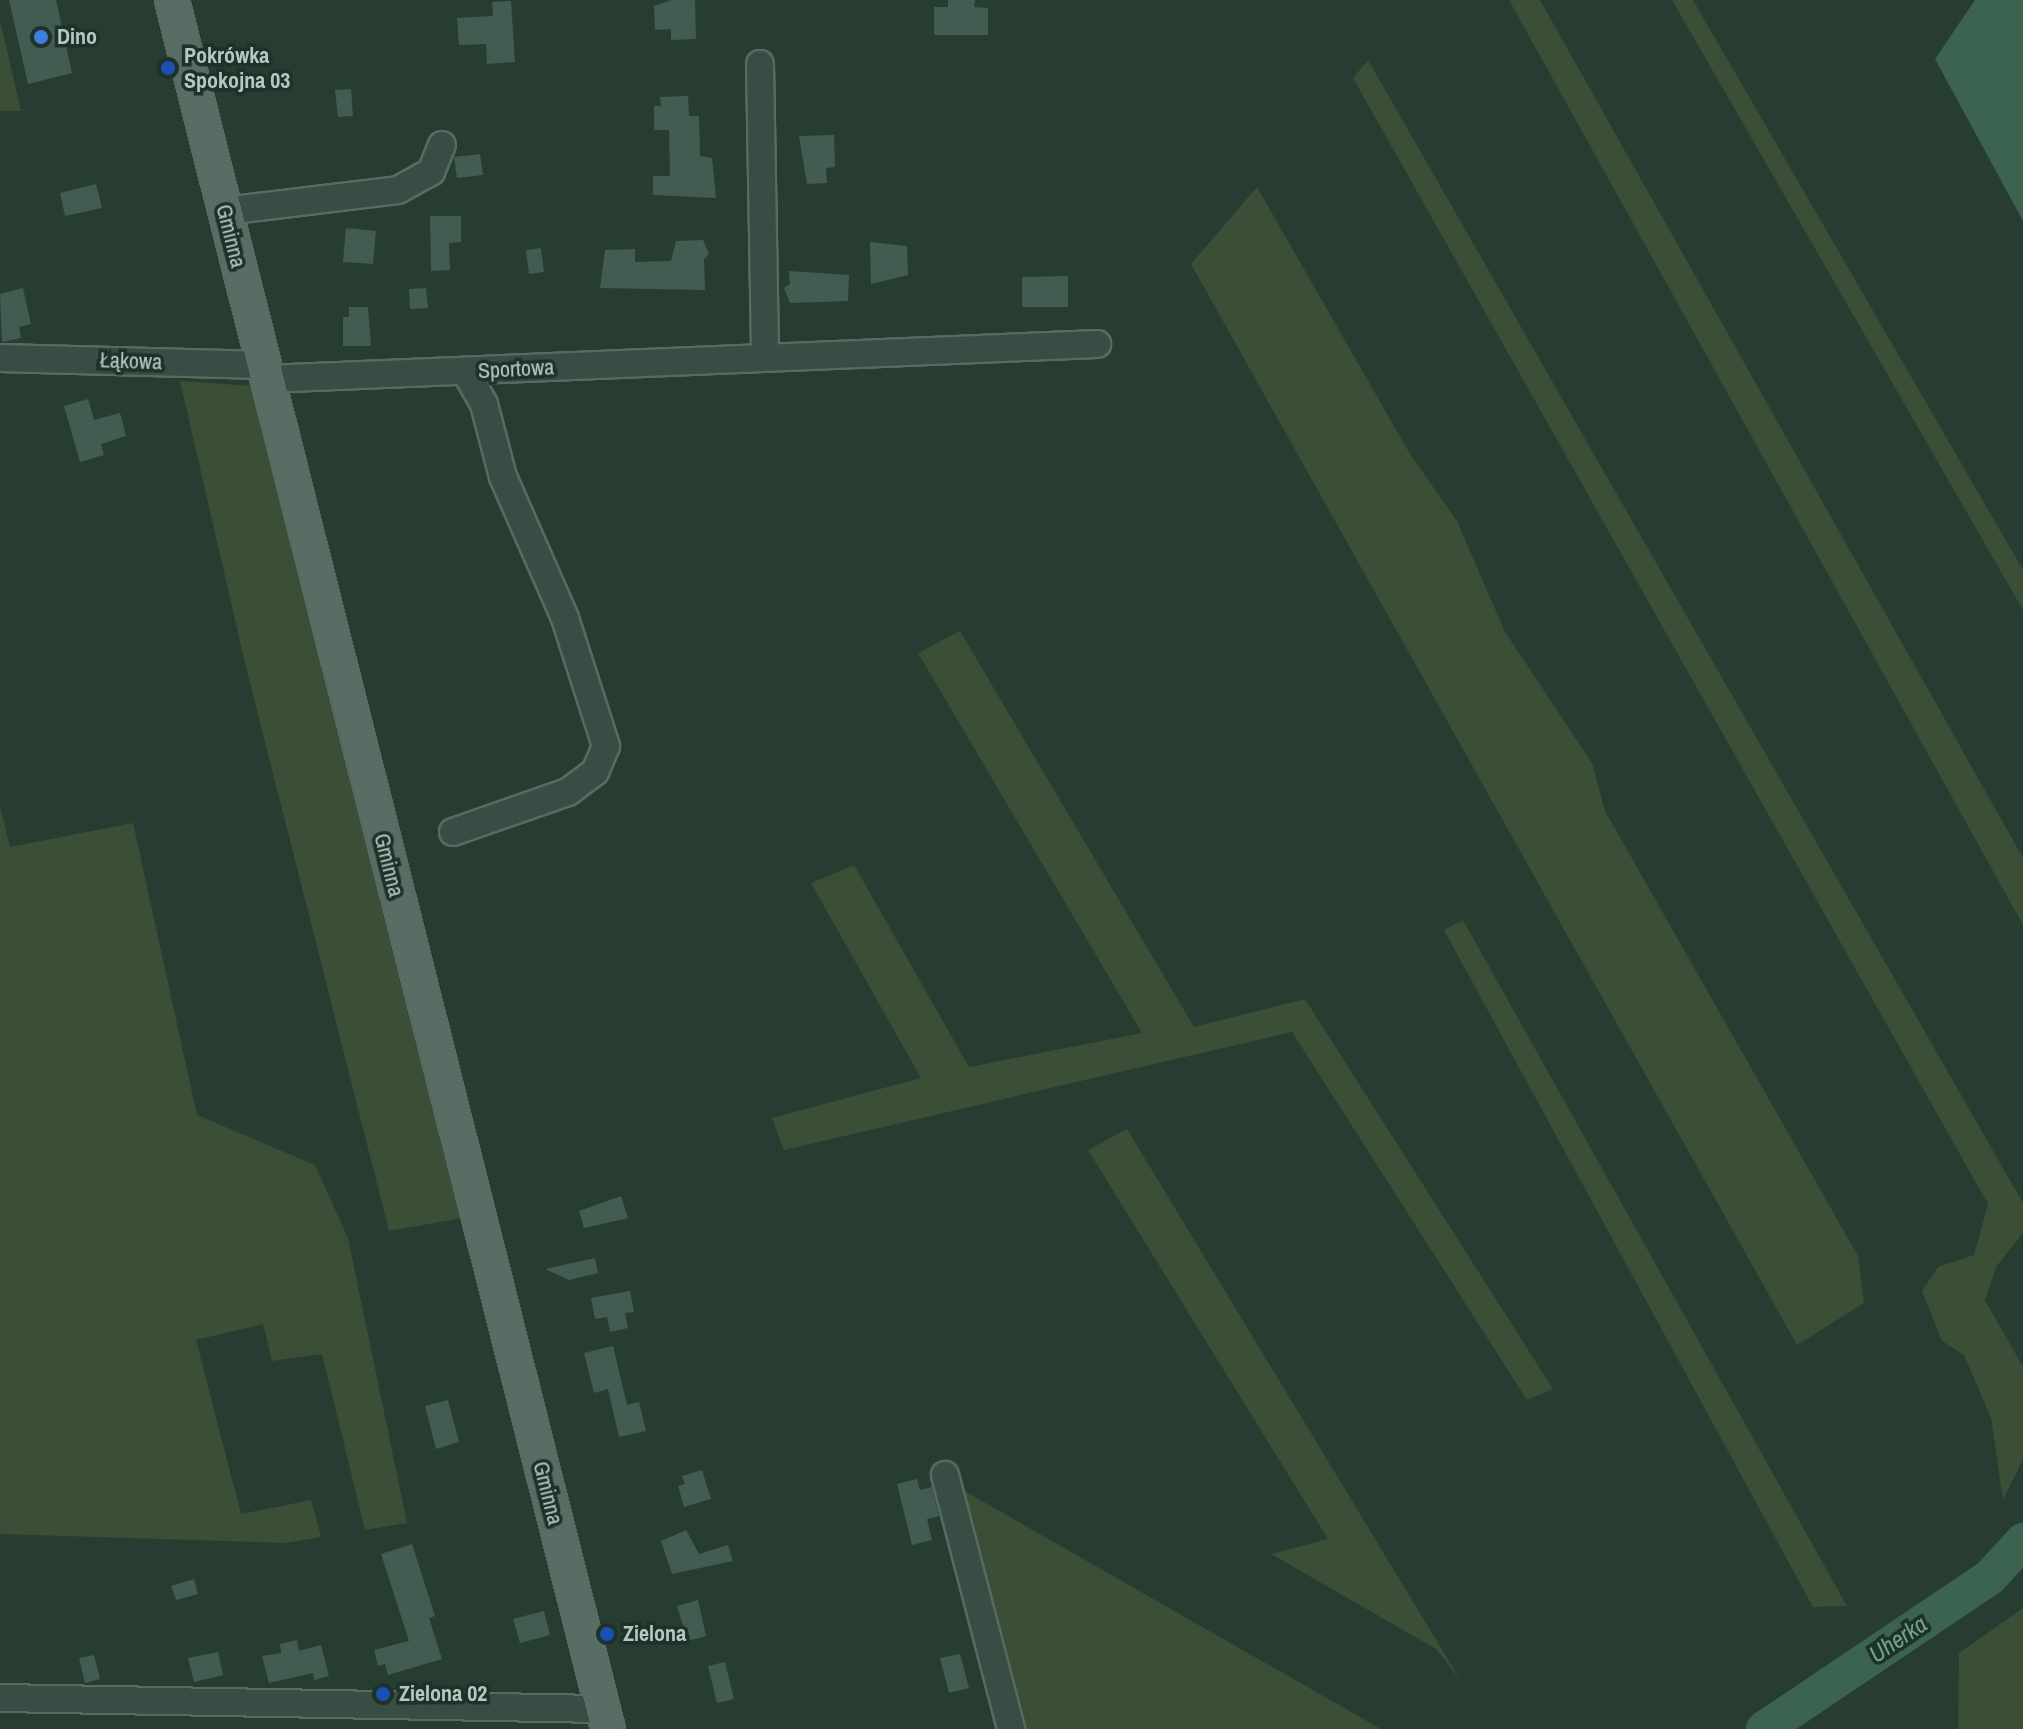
<!DOCTYPE html>
<meta charset="utf-8">
<style>
body{margin:0}
#map{position:relative;width:2023px;height:1729px;overflow:hidden;background:#273d32;font-family:"Archivo Narrow",sans-serif}
div>[style]{position:absolute}
[style*='--x']{left:calc(var(--x)*1px);top:calc(var(--y)*1px);width:calc(var(--w)*1px);rotate:calc(var(--a)*1deg)}
.green>*{inset:0;background:#3b4e36}
.water>*{inset:0;background:#3b6350}
.river>*{height:36px;margin:-18px;padding:0 18px;transform-origin:18px;border-radius:18px;background:#3b6350}
.building>*{inset:0;background:#435c51}
.roads{filter:drop-shadow(2px 0 #586b63) drop-shadow(-2px 0 #586b63) drop-shadow(0 2px #586b63) drop-shadow(0 -2px #586b63)}
.minor>*{height:26px;margin:-13px;padding:0 13px;transform-origin:13px;border-radius:13px;background:#3a4d45}
.major>*{height:32px;margin:-16px;padding:0 16px;transform-origin:16px;border-radius:16px;background:#586d64}
.dots>*{width:22px;height:22px;translate:-50% -50%;box-sizing:border-box;border:4px solid #1f322a;border-radius:50%}
span{translate:-50% -50%;white-space:nowrap;text-align:center;line-height:1.15;-webkit-text-stroke:7px #1f322a;paint-order:stroke}
.poi-label{font-size:22px;color:#b6c8c1;font-weight:700}
.left{translate:0 -50%;text-align:left}
.street-label{font-size:22px;color:#b6c8c1}
.water-label{font-size:24px;color:#72a48d;font-style:italic}
</style>
<div id="map">
<div class="green">
<div style="clip-path:polygon(1509px 0,1540px 0,2023px 858px,2023px 925px)"></div>
<div style="clip-path:polygon(1672px 0,1693px 0,2023px 570px,2023px 610px)"></div>
<div style="clip-path:polygon(0 20px,21px 111px,0 111px)"></div>
<div style="clip-path:polygon(1368px 60px,2023px 1203px,2023px 1233px,1996px 1267px,1985px 1300px,2023px 1367px,2023px 1459px,2003px 1500px,1991px 1418px,1964px 1355px,1942px 1341px,1922px 1291px,1938px 1267px,1974px 1255px,1988px 1204px,1353px 78px)"></div>
<div style="clip-path:polygon(1257px 187px,1410px 454px,1457px 521px,1505px 632px,1592px 763px,1605px 811px,1858px 1256px,1864px 1303px,1797px 1345px,1191px 264px)"></div>
<div style="clip-path:polygon(180px 381px,253px 386px,468px 1217px,389px 1231px,245px 663px)"></div>
<div style="clip-path:polygon(960px 631px,1194px 1027px,1305px 999px,1553px 1389px,1527px 1400px,1292px 1032px,784px 1150px,772px 1118px,921px 1078px,811px 883px,854px 865px,969px 1067px,1142px 1033px,918px 653px)"></div>
<div style="clip-path:polygon(0 807px,10px 847px,133px 823px,197px 1115px,315px 1165px,348px 1238px,407px 1523px,365px 1530px,322px 1354px,272px 1361px,263px 1324px,196px 1340px,241px 1514px,311px 1500px,321px 1537px,285px 1543px,0 1534px)"></div>
<div style="clip-path:polygon(1463px 920px,1847px 1606px,1813px 1607px,1444px 930px)"></div>
<div style="clip-path:polygon(1127px 1129px,1461px 1681px,1436px 1649px,1271px 1554px,1328px 1539px,1088px 1150px)"></div>
<div style="clip-path:polygon(961px 1489px,1381px 1729px,1026px 1729px)"></div>
<div style="clip-path:polygon(2023px 1608px,2023px 1729px,1958px 1729px,1959px 1653px)"></div>
</div>
<div class="water">
<div style="clip-path:polygon(1975px 0,2023px 0,2023px 221px,1935px 59px)"></div>
</div>
<div class="river">
<div style="--x:1764;--y:1729;--w:272;--a:-33.9"></div>
<div style="--x:1990;--y:1577;--w:49;--a:-47.5"></div>
</div>
<div class="building">
<div style="clip-path:polygon(9px 0,56px 0,72px 73px,28px 84px)"></div>
<div style="clip-path:polygon(672px 0,695px 0,696px 39px,671px 40px,671px 29px,655px 30px,654px 6px)"></div>
<div style="clip-path:polygon(948px 0,975px 0,974px 7px,988px 8px,988px 35px,934px 35px,934px 7px,948px 7px)"></div>
<div style="clip-path:polygon(511px 1px,515px 62px,487px 64px,486px 44px,459px 45px,457px 18px,493px 16px,492px 2px)"></div>
<div style="clip-path:polygon(351px 89px,353px 116px,338px 117px,335px 90px)"></div>
<div style="clip-path:polygon(688px 96px,689px 116px,699px 116px,700px 156px,712px 158px,716px 198px,653px 195px,653px 176px,670px 176px,669px 130px,654px 130px,654px 106px,661px 106px,660px 97px)"></div>
<div style="clip-path:polygon(834px 135px,835px 167px,826px 168px,827px 183px,807px 184px,799px 136px)"></div>
<div style="clip-path:polygon(480px 154px,483px 175px,457px 178px,454px 157px)"></div>
<div style="clip-path:polygon(96px 184px,102px 208px,65px 216px,60px 193px)"></div>
<div style="clip-path:polygon(430px 216px,461px 216px,461px 242px,449px 243px,450px 270px,431px 271px)"></div>
<div style="clip-path:polygon(346px 228px,376px 231px,373px 264px,343px 262px)"></div>
<div style="clip-path:polygon(703px 240px,709px 254px,704px 259px,705px 290px,600px 288px,605px 250px,635px 249px,635px 262px,671px 261px,676px 241px)"></div>
<div style="clip-path:polygon(870px 242px,907px 246px,908px 275px,871px 284px)"></div>
<div style="clip-path:polygon(541px 248px,544px 272px,529px 274px,526px 250px)"></div>
<div style="clip-path:polygon(789px 271px,849px 275px,848px 301px,790px 303px,784px 288px,790px 284px)"></div>
<div style="clip-path:polygon(1068px 276px,1068px 307px,1022px 307px,1022px 277px)"></div>
<div style="clip-path:polygon(23px 288px,31px 324px,19px 327px,21px 338px,2px 342px,0 294px)"></div>
<div style="clip-path:polygon(426px 288px,428px 308px,410px 309px,409px 289px)"></div>
<div style="clip-path:polygon(349px 307px,368px 307px,371px 346px,343px 346px,343px 317px,349px 317px)"></div>
<div style="clip-path:polygon(88px 399px,94px 420px,120px 413px,126px 436px,101px 444px,104px 455px,80px 462px,64px 406px)"></div>
<div style="clip-path:polygon(621px 1196px,628px 1218px,584px 1228px,579px 1211px)"></div>
<div style="clip-path:polygon(595px 1258px,598px 1273px,569px 1280px,545px 1269px)"></div>
<div style="clip-path:polygon(630px 1291px,634px 1312px,625px 1313px,628px 1328px,610px 1332px,607px 1317px,595px 1319px,591px 1298px)"></div>
<div style="clip-path:polygon(613px 1346px,627px 1405px,639px 1402px,646px 1431px,619px 1437px,608px 1389px,594px 1393px,584px 1353px)"></div>
<div style="clip-path:polygon(448px 1400px,459px 1442px,436px 1449px,425px 1406px)"></div>
<div style="clip-path:polygon(702px 1470px,711px 1499px,684px 1507px,678px 1486px,685px 1484px,682px 1476px)"></div>
<div style="clip-path:polygon(917px 1479px,920px 1490px,932px 1487px,939px 1516px,927px 1519px,932px 1540px,912px 1545px,897px 1484px)"></div>
<div style="clip-path:polygon(686px 1530px,699px 1554px,728px 1545px,733px 1561px,672px 1574px,661px 1541px)"></div>
<div style="clip-path:polygon(412px 1544px,435px 1616px,429px 1618px,442px 1659px,388px 1675px,385px 1664px,378px 1666px,374px 1650px,409px 1641px,381px 1554px)"></div>
<div style="clip-path:polygon(194px 1579px,198px 1594px,176px 1600px,171px 1586px)"></div>
<div style="clip-path:polygon(698px 1600px,706px 1636px,688px 1641px,677px 1606px)"></div>
<div style="clip-path:polygon(544px 1611px,550px 1635px,520px 1643px,513px 1619px)"></div>
<div style="clip-path:polygon(297px 1640px,299px 1651px,321px 1645px,329px 1676px,314px 1680px,313px 1673px,269px 1683px,262px 1656px,281px 1653px,280px 1644px)"></div>
<div style="clip-path:polygon(218px 1652px,223px 1675px,194px 1682px,188px 1658px)"></div>
<div style="clip-path:polygon(960px 1654px,969px 1688px,949px 1693px,940px 1658px)"></div>
<div style="clip-path:polygon(94px 1655px,100px 1679px,85px 1683px,79px 1658px)"></div>
<div style="clip-path:polygon(725px 1662px,734px 1699px,717px 1703px,708px 1666px)"></div>
</div>
<div class="roads">
<div class="minor">
<div style="--x:760;--y:64;--w:293;--a:89"></div>
<div style="--x:225;--y:211;--w:174;--a:-6.9"></div>
<div style="--x:398;--y:190;--w:38;--a:-29"></div>
<div style="--x:431;--y:172;--w:29;--a:-68"></div>
<div style="--x:0;--y:358;--w:263;--a:1.5"></div>
<div style="--x:266;--y:379;--w:832;--a:-2.41"></div>
<div style="--x:453;--y:832;--w:122;--a:-19.2"></div>
<div style="--x:568;--y:792;--w:34;--a:-37"></div>
<div style="--x:595;--y:772;--w:28;--a:-67"></div>
<div style="--x:606;--y:746;--w:134;--a:-107.8"></div>
<div style="--x:565;--y:618;--w:154;--a:-113.7"></div>
<div style="--x:503;--y:477;--w:75;--a:-104.6"></div>
<div style="--x:484;--y:404;--w:38;--a:-120"></div>
<div style="--x:945;--y:1475;--w:262;--a:75.4"></div>
<div style="--x:0;--y:1698;--w:603;--a:1.05"></div>
</div>
<div class="major">
<div style="--x:172;--y:0;--w:1783;--a:75.85"></div>
</div>
</div>
<div class="dots">
<div style="left:41px;top:37px;background:#3f7fe0"></div>
<div style="left:168px;top:68px;background:#1a4fb4"></div>
<div style="left:607px;top:1634px;background:#1a4fb4"></div>
<div style="left:383px;top:1694px;background:#1a4fb4"></div>
</div>
<div class="poi-label">
<span class="left" style="left:57px;top:37px">Dino</span>
<span class="left" style="left:184px;top:68px">Pokrówka<br>Spokojna 03</span>
<span class="left" style="left:623px;top:1634px">Zielona</span>
<span class="left" style="left:399px;top:1694px">Zielona 02</span>
</div>
<div class="street-label">
<span style="left:231px;top:236px;rotate:76deg">Gminna</span>
<span style="left:131px;top:361px;rotate:2deg">Łąkowa</span>
<span style="left:516px;top:369px;rotate:-3deg">Sportowa</span>
<span style="left:389px;top:865px;rotate:76deg">Gminna</span>
<span style="left:548px;top:1493px;rotate:76deg">Gminna</span>
</div>
<div class="water-label">
<span style="left:1898px;top:1639px;rotate:-34deg">Uherka</span>
</div>
</div>
